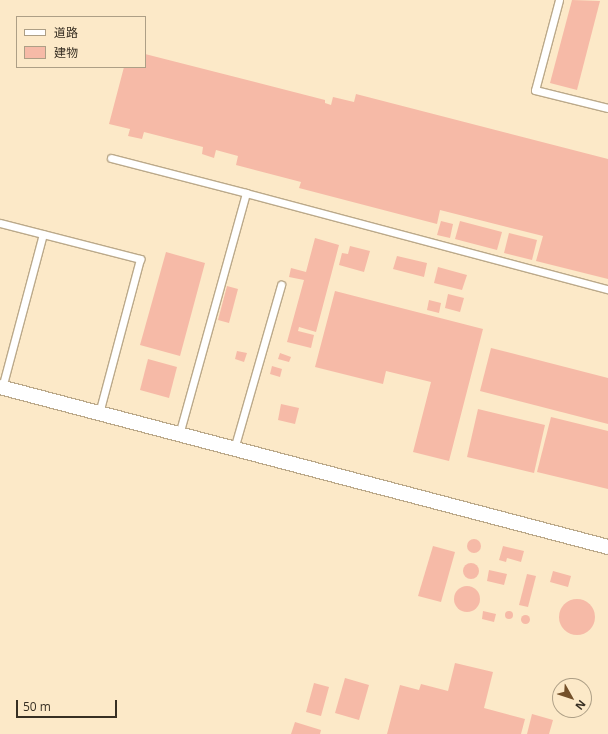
<!DOCTYPE html>
<meta charset="utf-8">
<style>
body{margin:0}
#map{position:relative;width:608px;height:734px;overflow:hidden;background:#fce9c8;font-family:"Open Sans","Noto Sans JP",sans-serif}
div>[style]{position:absolute}
[style*='--x']{left:calc(var(--x)*1px);top:calc(var(--y)*1px);width:calc(var(--w)*1px);rotate:calc(var(--a)*1deg)}
.building>*{inset:0;background:#f6baa7}
.round{border-radius:50%}
.roads{filter:drop-shadow(1px 0 #bba98a) drop-shadow(-1px 0 #bba98a) drop-shadow(0 1px #bba98a) drop-shadow(0 -1px #bba98a)}
.lane>*{height:7px;margin:-3.5px;padding:0 3.5px;transform-origin:3.5px;border-radius:3.5px;background:#fff}
.street>*{height:14px;margin:-7px;padding:0 7px;transform-origin:7px;border-radius:7px;background:#fff}
span{translate:-50% -50%;white-space:nowrap;text-align:center;line-height:1.15;-webkit-text-stroke:3px #fce9c8;paint-order:stroke}
.legend{position:absolute;left:16px;top:16px;width:130px;height:52px;box-sizing:border-box;background:#fce9c8;border:1px solid #ad9f86;margin:0;padding:5px 7px;list-style:none;font-size:12px;color:#372f23}
.legend li{display:flex;align-items:center;gap:8px;height:20px}
.legend b{width:20px;border:1px solid #ad9f86}
.north{position:absolute;left:552px;top:678px;width:40px;height:40px;box-sizing:border-box;background:#fce9c8;border:1px solid #ad9f86;border-radius:50%;rotate:129deg;font-size:11px;font-weight:700;line-height:16px;text-align:center;color:#372f23}
.north::after{content:'';display:block;margin:auto;width:14px;height:18px;background:#74512a;clip-path:polygon(50% 0,100% 100%,50% 72%,0 100%)}
.scale{position:absolute;left:16px;top:700px;width:101px;height:18px;box-sizing:border-box;border:2px solid #372f23;border-top:0;padding-left:5px;font-size:12px;line-height:14px;white-space:nowrap;color:#372f23;-webkit-text-stroke:3px #fce9c8;paint-order:stroke}
</style>
<div id="map">
<div class="building">
<div style="clip-path:polygon(572px 0,600px 1px,577px 90px,550px 83px)"></div>
<div style="clip-path:polygon(145px 54px,325px 100px,325px 103px,331px 105px,333px 97px,354px 102px,356px 94px,608px 159px,608px 279px,536px 261px,543px 236px,440px 210px,437px 224px,299px 188px,301px 182px,236px 165px,238px 156px,216px 150px,214px 158px,202px 154px,203px 147px,144px 132px,142px 139px,128px 136px,130px 129px,109px 124px,124px 67px,145px 67px)"></div>
<div style="clip-path:polygon(441px 221px,453px 224px,450px 238px,437px 235px)"></div>
<div style="clip-path:polygon(460px 221px,502px 232px,497px 250px,455px 239px)"></div>
<div style="clip-path:polygon(509px 233px,537px 240px,532px 260px,504px 253px)"></div>
<div style="clip-path:polygon(315px 238px,339px 245px,316px 332px,299px 327px,298px 331px,314px 335px,311px 348px,287px 342px,304px 280px,289px 277px,291px 268px,306px 272px)"></div>
<div style="clip-path:polygon(350px 246px,370px 251px,364px 272px,339px 265px,342px 253px,348px 254px)"></div>
<div style="clip-path:polygon(166px 252px,205px 263px,180px 356px,140px 345px)"></div>
<div style="clip-path:polygon(397px 256px,427px 263px,424px 277px,393px 269px)"></div>
<div style="clip-path:polygon(438px 267px,467px 275px,462px 290px,434px 283px)"></div>
<div style="clip-path:polygon(227px 286px,238px 289px,229px 323px,218px 320px)"></div>
<div style="clip-path:polygon(335px 291px,483px 329px,449px 461px,413px 452px,431px 382px,386px 371px,383px 384px,315px 367px)"></div>
<div style="clip-path:polygon(448px 294px,464px 298px,460px 312px,445px 308px)"></div>
<div style="clip-path:polygon(429px 300px,441px 303px,439px 313px,427px 310px)"></div>
<div style="clip-path:polygon(491px 348px,608px 378px,608px 424px,480px 391px)"></div>
<div style="clip-path:polygon(237px 351px,247px 353px,244px 362px,235px 359px)"></div>
<div style="clip-path:polygon(280px 353px,291px 357px,289px 362px,278px 359px)"></div>
<div style="clip-path:polygon(148px 359px,177px 367px,169px 398px,140px 390px)"></div>
<div style="clip-path:polygon(272px 366px,282px 369px,280px 377px,270px 374px)"></div>
<div style="clip-path:polygon(281px 404px,299px 408px,295px 424px,278px 420px)"></div>
<div style="clip-path:polygon(478px 409px,545px 425px,534px 473px,467px 457px)"></div>
<div style="clip-path:polygon(551px 417px,608px 431px,608px 489px,537px 472px)"></div>
<div class="round" style="left:467px;top:539px;width:14px;height:14px"></div>
<div style="clip-path:polygon(433px 546px,455px 552px,441px 602px,418px 596px)"></div>
<div style="clip-path:polygon(503px 546px,524px 551px,521px 562px,507px 558px,506px 562px,499px 560px)"></div>
<div class="round" style="left:463px;top:563px;width:16px;height:16px"></div>
<div style="clip-path:polygon(489px 570px,507px 574px,504px 585px,487px 581px)"></div>
<div style="clip-path:polygon(553px 571px,571px 576px,568px 587px,550px 582px)"></div>
<div style="clip-path:polygon(527px 574px,536px 576px,528px 607px,519px 605px)"></div>
<div class="round" style="left:454px;top:586px;width:26px;height:26px"></div>
<div class="round" style="left:559px;top:599px;width:36px;height:36px"></div>
<div class="round" style="left:505px;top:611px;width:8px;height:8px"></div>
<div style="clip-path:polygon(483px 611px,496px 614px,494px 622px,482px 619px)"></div>
<div class="round" style="left:520.5px;top:614.5px;width:9px;height:9px"></div>
<div style="clip-path:polygon(455px 663px,493px 672px,484px 708px,525px 719px,521px 734px,387px 734px,400px 685px,419px 690px,421px 684px,448px 691px)"></div>
<div style="clip-path:polygon(345px 678px,369px 685px,359px 720px,335px 713px)"></div>
<div style="clip-path:polygon(314px 683px,329px 687px,321px 716px,306px 712px)"></div>
<div style="clip-path:polygon(532px 714px,553px 720px,549px 734px,527px 734px)"></div>
<div style="clip-path:polygon(295px 722px,321px 730px,320px 734px,291px 734px)"></div>
</div>
<div class="roads">
<div class="lane">
<div style="--x:559;--y:0;--w:93;--a:104.9"></div>
<div style="--x:535;--y:90;--w:75;--a:13.9"></div>
<div style="--x:111;--y:158;--w:139;--a:14.5"></div>
<div style="--x:246;--y:193;--w:250;--a:105.5"></div>
<div style="--x:246;--y:193;--w:375;--a:14.9"></div>
<div style="--x:0;--y:223;--w:145;--a:14.4"></div>
<div style="--x:140;--y:259;--w:159;--a:104.9"></div>
<div style="--x:2;--y:388;--w:159;--a:-75.1"></div>
<div style="--x:234;--y:449;--w:171;--a:-74"></div>
</div>
<div class="street">
<div style="--x:0;--y:387;--w:629;--a:14.74"></div>
</div>
</div>
<ul class="legend">
<li><b style="height:5px;background:#fff"></b>道路</li>
<li><b style="height:11px;background:#f6baa7"></b>建物</li>
</ul>
<div class="north">N</div>
<div class="scale">50 m</div>
</div>
